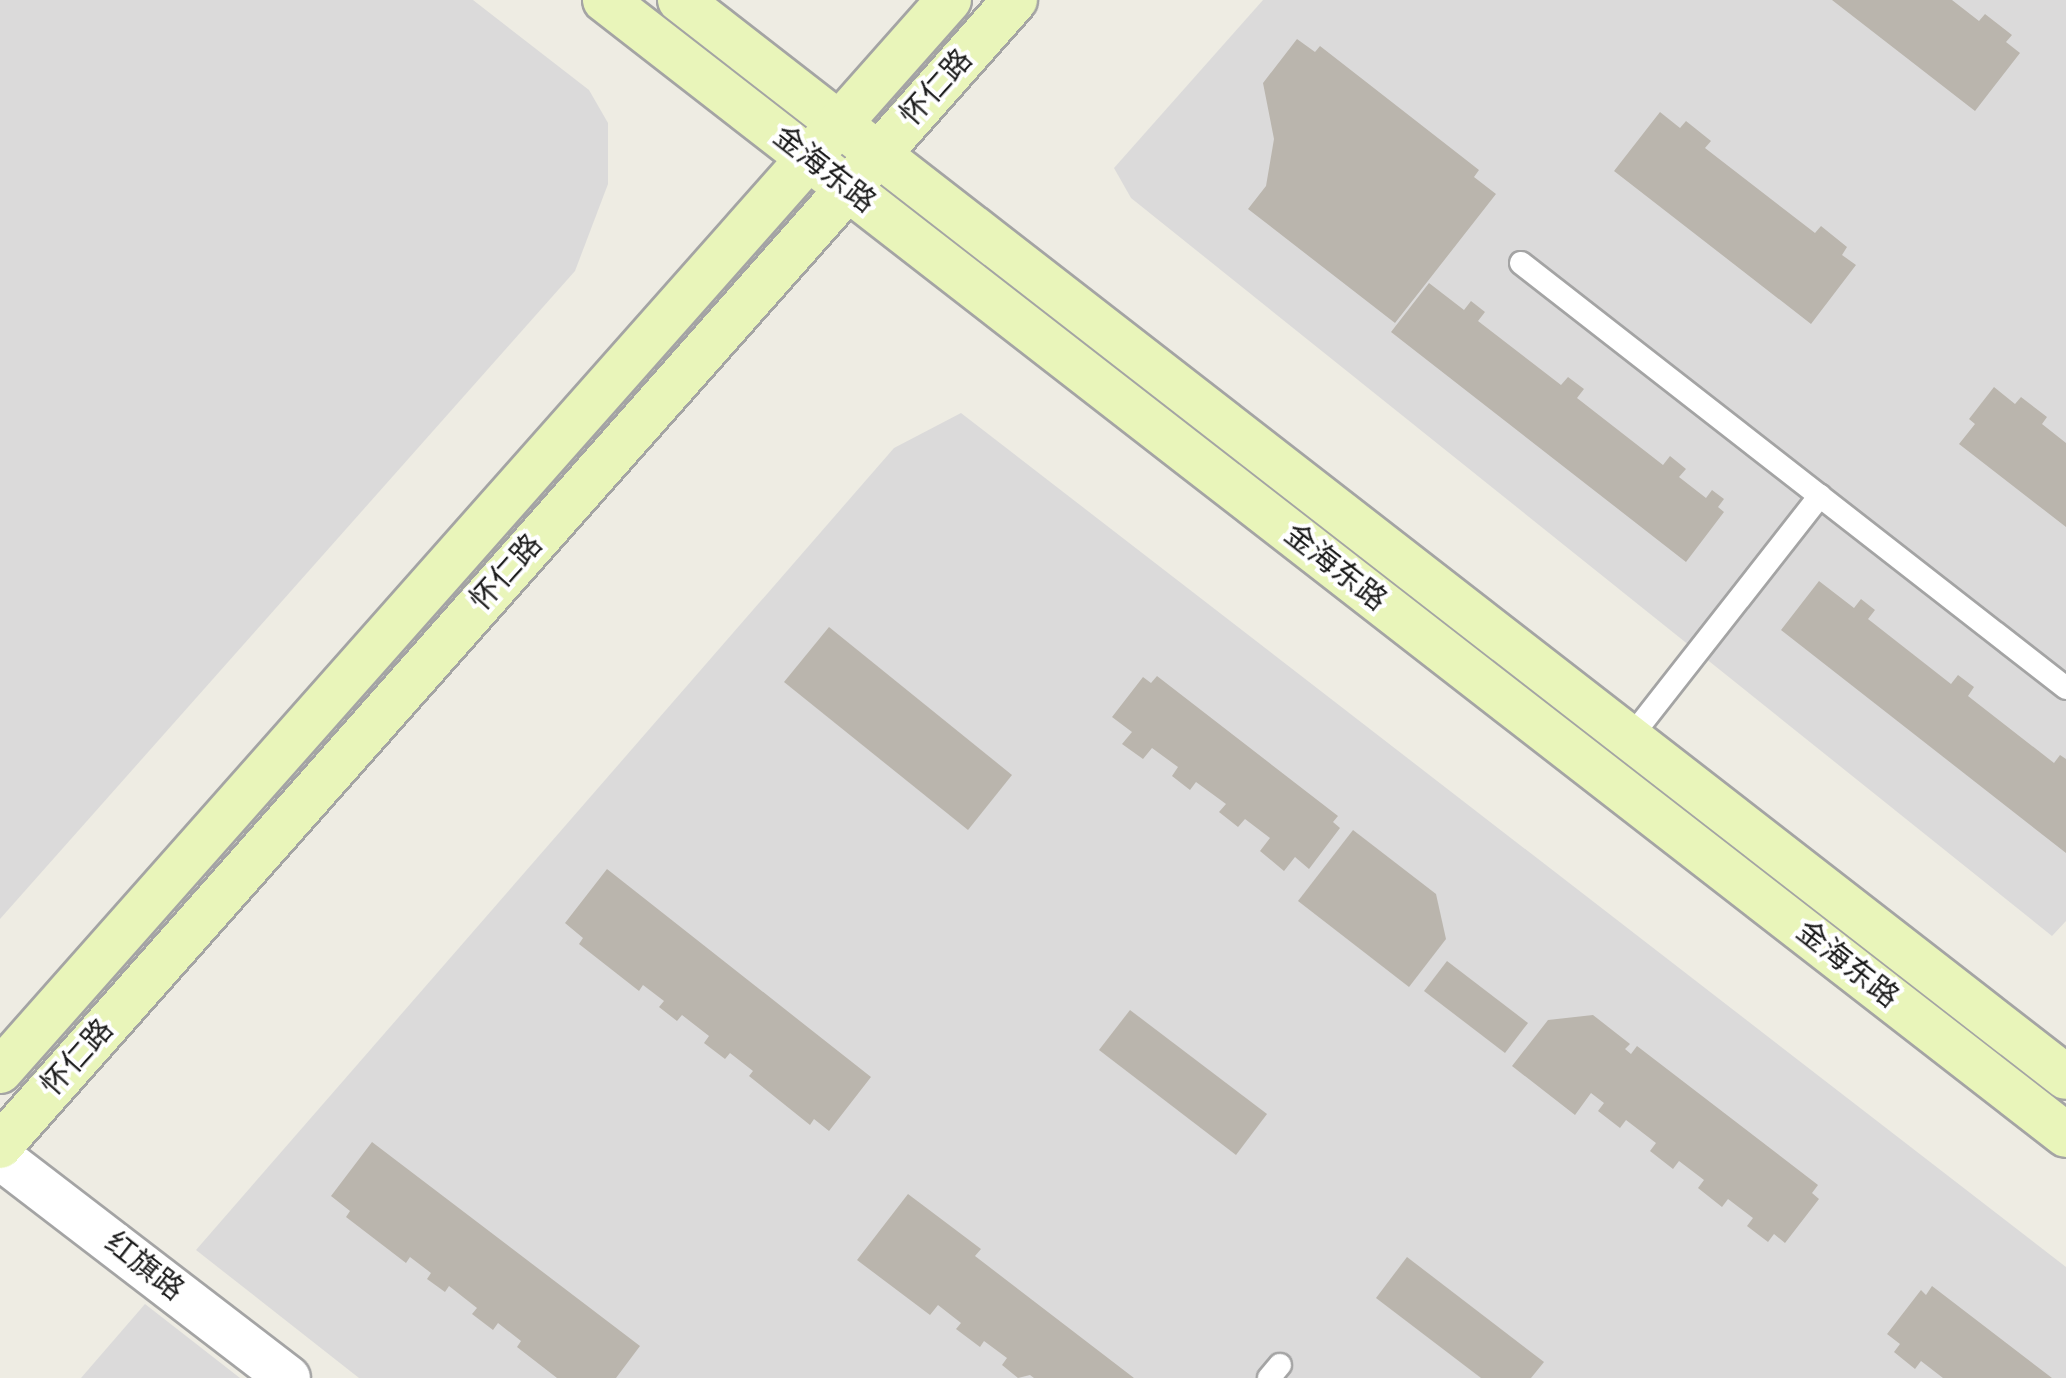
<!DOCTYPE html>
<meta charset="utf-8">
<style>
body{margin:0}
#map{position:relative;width:2066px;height:1378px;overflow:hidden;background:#eeece3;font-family:Signika,"Noto Sans SC",sans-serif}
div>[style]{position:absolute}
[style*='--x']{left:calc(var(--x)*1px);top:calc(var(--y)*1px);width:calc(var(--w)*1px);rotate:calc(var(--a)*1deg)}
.residential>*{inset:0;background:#dbdada}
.building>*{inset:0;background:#bab5ad}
.roads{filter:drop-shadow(2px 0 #a4a4a4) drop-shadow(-2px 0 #a4a4a4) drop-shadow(0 2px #a4a4a4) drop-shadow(0 -2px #a4a4a4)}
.lane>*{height:22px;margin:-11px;padding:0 11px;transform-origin:11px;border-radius:11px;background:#fff}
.street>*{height:44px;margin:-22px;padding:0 22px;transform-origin:22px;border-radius:22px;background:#fff}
.secondary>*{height:44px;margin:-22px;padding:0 22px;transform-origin:22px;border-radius:22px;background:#e9f5ba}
span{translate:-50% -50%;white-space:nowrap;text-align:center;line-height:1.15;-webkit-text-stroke:8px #fff;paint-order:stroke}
.street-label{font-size:30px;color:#1d1d1d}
</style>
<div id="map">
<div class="residential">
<div style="clip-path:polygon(0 0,473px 0,589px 90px,608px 123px,608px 184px,575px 271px,0 919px)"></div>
<div style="clip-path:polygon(1263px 0,2066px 0,2066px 921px,2052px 936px,1131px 198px,1114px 168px)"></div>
<div style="clip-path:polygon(961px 413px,2066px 1267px,2066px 1378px,359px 1378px,196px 1250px,894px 448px)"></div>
<div style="clip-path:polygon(145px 1304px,240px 1378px,81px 1378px)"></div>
</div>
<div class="building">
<div style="clip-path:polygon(1832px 0,1952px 0,1979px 21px,1985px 14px,2012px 35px,2006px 42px,2020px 53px,1975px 111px)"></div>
<div style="clip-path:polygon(1297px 39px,1315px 52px,1320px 46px,1479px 170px,1474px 177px,1496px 194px,1395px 323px,1248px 209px,1266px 186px,1274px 139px,1263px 83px)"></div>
<div style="clip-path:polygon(1660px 112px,1680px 128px,1686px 121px,1711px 141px,1705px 148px,1815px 233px,1821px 226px,1847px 247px,1842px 255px,1856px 265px,1811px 324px,1614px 171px)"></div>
<div style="clip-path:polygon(1429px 283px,1464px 310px,1471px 301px,1485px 312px,1478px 321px,1561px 385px,1568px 377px,1584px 389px,1577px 398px,1663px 465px,1670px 456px,1686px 469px,1679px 477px,1706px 498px,1712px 490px,1724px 499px,1718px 507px,1724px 512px,1686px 562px,1391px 332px)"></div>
<div style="clip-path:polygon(1994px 387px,2015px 404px,2021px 397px,2047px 417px,2042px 424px,2066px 443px,2066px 527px,1959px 444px,1975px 424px,1969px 419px)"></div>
<div style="clip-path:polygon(1819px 581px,1854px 608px,1861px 599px,1875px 610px,1868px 619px,1951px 684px,1958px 675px,1974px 687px,1968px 696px,2054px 763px,2060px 755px,2066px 759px,2066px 853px,1781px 630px)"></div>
<div style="clip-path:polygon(829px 627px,1012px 775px,968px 830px,784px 682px)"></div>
<div style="clip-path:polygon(1157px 676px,1338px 816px,1333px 822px,1340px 828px,1309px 869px,1295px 857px,1284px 871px,1260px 851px,1270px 838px,1245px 819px,1238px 827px,1219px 812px,1226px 804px,1196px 782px,1190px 790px,1172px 776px,1178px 767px,1152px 748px,1143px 759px,1122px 744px,1132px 732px,1112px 717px,1143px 677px,1151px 683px)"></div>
<div style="clip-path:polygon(1353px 830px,1436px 894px,1446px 939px,1409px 987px,1298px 901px)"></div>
<div style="clip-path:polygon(607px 869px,871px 1077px,829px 1131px,814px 1119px,810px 1125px,749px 1076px,753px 1071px,730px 1053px,725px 1059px,704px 1043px,709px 1036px,682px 1015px,677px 1021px,659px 1007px,664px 1001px,643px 985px,639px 991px,579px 944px,583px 938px,565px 923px)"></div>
<div style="clip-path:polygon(1447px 961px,1528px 1023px,1505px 1053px,1424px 991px)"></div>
<div style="clip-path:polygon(1130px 1010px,1267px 1114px,1236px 1155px,1099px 1050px)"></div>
<div style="clip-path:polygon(1593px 1015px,1630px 1044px,1625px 1049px,1631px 1054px,1637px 1046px,1818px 1185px,1812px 1193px,1819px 1199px,1785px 1243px,1774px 1234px,1768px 1242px,1747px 1226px,1753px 1218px,1728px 1199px,1722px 1207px,1698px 1188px,1704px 1180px,1679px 1161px,1673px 1169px,1650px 1151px,1656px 1143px,1626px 1120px,1620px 1128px,1598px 1111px,1604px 1103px,1591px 1093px,1575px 1115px,1512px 1066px,1548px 1020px)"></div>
<div style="clip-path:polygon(372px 1142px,640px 1346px,616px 1378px,557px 1378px,517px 1347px,521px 1341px,498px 1323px,493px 1330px,472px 1314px,477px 1308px,449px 1286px,445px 1292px,427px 1279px,431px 1273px,410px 1257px,406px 1263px,346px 1217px,350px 1211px,331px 1196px)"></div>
<div style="clip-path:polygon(908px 1194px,981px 1249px,975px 1256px,1134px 1378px,1034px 1378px,1030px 1375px,1018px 1378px,1002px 1365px,1007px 1358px,984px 1341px,980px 1347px,956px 1329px,961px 1323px,938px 1305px,930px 1315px,857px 1260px)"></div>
<div style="clip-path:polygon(1407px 1257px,1544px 1362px,1531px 1378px,1481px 1378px,1376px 1298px)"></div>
<div style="clip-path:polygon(1932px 1286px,2052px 1378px,1943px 1378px,1921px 1361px,1915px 1369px,1894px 1352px,1900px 1344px,1887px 1334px,1921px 1290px,1926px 1295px)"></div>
</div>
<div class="roads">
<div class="lane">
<div style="--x:1521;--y:263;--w:691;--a:37.95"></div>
<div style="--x:1630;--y:738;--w:308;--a:-51.9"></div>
<div style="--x:1269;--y:1378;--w:17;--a:-50"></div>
</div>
<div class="street">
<div style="--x:0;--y:1157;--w:363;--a:37.5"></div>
</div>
<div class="secondary">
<div style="--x:605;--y:0;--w:1850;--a:37.84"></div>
<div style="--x:680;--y:0;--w:1755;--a:37.85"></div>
<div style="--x:0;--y:1071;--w:1431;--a:-48.46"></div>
<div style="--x:0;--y:1146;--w:1531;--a:-48.47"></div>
</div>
</div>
<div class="street-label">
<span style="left:937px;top:88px;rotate:-48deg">怀仁路</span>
<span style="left:824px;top:170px;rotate:38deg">金海东路</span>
<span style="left:1335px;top:568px;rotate:38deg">金海东路</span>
<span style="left:507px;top:573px;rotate:-48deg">怀仁路</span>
<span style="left:1847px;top:965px;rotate:38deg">金海东路</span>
<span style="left:78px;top:1058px;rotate:-48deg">怀仁路</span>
<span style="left:144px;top:1267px;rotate:38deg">红旗路</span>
</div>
</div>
